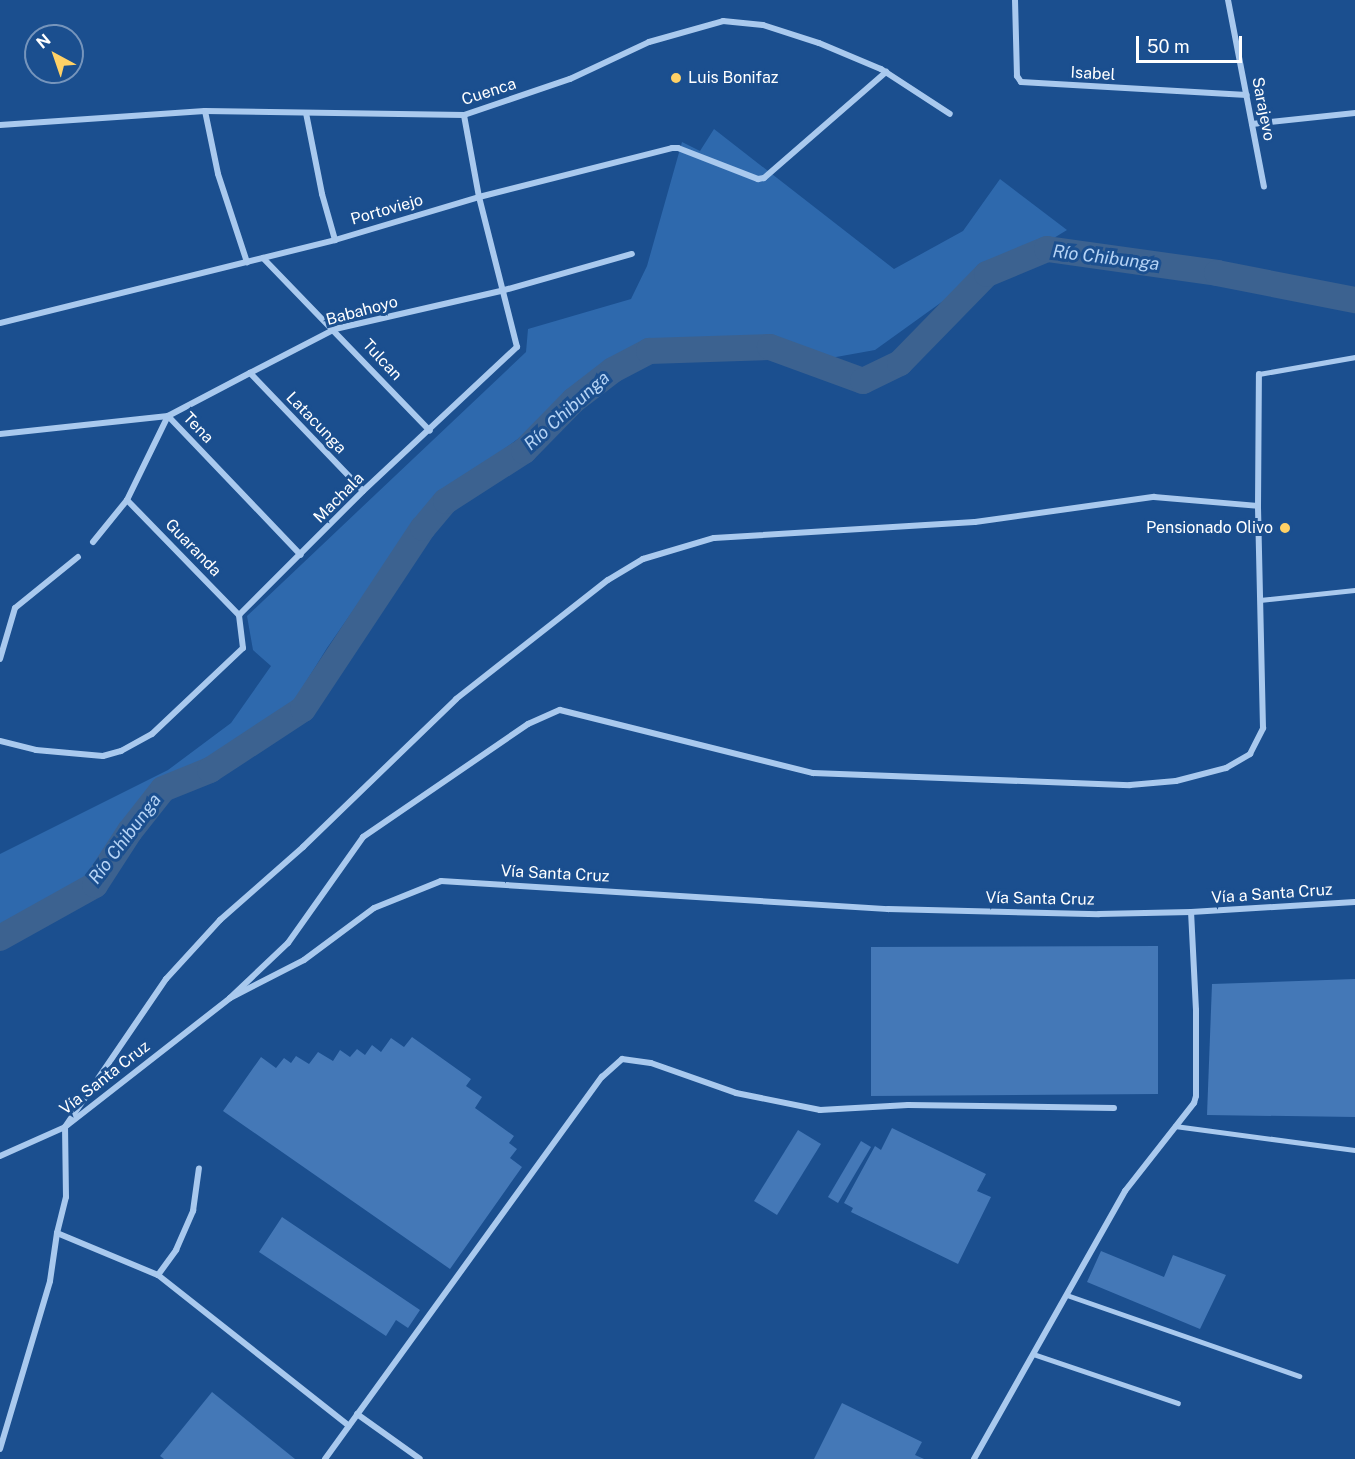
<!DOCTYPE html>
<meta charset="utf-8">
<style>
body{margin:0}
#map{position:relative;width:1355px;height:1459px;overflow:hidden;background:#1b4f8f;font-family:"Public Sans",sans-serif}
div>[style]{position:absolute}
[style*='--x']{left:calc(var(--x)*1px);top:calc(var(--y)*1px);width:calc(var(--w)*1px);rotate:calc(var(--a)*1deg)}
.green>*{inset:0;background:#2e69ad}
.river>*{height:26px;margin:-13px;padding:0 13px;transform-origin:13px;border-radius:13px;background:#3c6290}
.building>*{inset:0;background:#4478b7}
.service>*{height:4.5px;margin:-2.25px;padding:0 2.25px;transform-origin:2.25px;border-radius:2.25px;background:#a9c9ee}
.minor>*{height:6px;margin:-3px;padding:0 3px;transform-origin:3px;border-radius:3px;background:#a9c9ee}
.dots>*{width:16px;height:16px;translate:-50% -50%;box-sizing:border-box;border:3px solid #1b4f8f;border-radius:50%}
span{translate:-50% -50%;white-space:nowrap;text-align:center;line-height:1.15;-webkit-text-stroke:6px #1b4f8f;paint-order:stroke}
.street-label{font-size:16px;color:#fff}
.poi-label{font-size:16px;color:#fff}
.left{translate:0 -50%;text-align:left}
.right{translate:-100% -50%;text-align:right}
.water-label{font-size:18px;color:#b5d3f5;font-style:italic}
.north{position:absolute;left:24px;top:24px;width:60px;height:60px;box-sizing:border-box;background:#1b4f8f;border:2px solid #7695bc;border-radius:50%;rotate:320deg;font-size:16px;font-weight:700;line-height:24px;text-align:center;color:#fff}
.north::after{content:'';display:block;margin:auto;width:21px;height:27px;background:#ffd166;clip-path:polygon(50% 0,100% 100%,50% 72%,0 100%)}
.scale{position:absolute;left:1136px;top:36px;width:106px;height:27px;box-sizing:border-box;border:3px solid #fff;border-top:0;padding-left:8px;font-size:18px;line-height:21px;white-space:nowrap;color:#fff;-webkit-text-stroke:4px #1b4f8f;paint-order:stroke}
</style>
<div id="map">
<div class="green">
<div style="clip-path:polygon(714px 129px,894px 269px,963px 231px,1000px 179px,1067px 230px,1039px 247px,1003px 258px,875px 350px,825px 359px,749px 342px,687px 337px,636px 347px,578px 381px,530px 430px,457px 484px,410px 529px,327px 648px,286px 714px,138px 808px,111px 838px,82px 882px,0 929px,0 854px,168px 770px,231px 723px,271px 666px,253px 650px,247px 616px,526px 352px,528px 329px,631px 299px,647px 266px,682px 142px,700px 151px)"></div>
</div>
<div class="river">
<div style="--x:0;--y:938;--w:109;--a:-29.2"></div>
<div style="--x:95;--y:885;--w:64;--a:-57.1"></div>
<div style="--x:130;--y:831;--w:53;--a:-51.8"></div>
<div style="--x:163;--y:789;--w:51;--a:-22"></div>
<div style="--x:210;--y:770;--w:111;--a:-33.3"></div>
<div style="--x:303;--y:709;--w:217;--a:-56.5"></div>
<div style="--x:423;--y:528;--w:35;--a:-50"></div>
<div style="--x:446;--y:501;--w:93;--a:-32.7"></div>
<div style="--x:524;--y:451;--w:71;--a:-45.6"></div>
<div style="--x:574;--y:400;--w:49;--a:-37.6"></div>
<div style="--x:613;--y:370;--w:41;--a:-27.8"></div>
<div style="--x:649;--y:351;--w:121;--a:-1.9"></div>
<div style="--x:770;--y:347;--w:99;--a:20.1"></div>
<div style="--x:863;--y:381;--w:41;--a:-25.9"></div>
<div style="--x:900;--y:363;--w:124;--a:-45.7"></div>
<div style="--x:987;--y:274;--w:65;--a:-22.6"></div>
<div style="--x:1047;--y:249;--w:172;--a:8"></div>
<div style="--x:1217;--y:273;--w:141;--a:11.1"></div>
</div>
<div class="building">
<div style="clip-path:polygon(1158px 946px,1158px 1094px,871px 1096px,871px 947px)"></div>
<div style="clip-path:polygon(1355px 979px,1355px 1117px,1207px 1115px,1212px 984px)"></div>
<div style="clip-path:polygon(412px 1037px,471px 1079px,466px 1086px,482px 1097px,475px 1108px,514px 1136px,509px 1143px,517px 1149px,510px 1158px,522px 1167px,450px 1269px,223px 1111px,261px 1057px,276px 1068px,284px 1058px,291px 1063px,296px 1056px,309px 1064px,318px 1052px,333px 1061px,340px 1050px,350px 1057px,357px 1049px,365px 1055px,372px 1045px,381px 1052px,391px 1038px,404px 1047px)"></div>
<div style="clip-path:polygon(892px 1128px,986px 1174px,977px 1191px,991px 1197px,958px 1264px,851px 1212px,853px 1208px,844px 1203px,875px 1146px,881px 1150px)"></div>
<div style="clip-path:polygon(798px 1130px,821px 1144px,777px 1215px,754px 1201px)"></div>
<div style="clip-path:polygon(861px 1141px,871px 1147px,838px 1203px,828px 1197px)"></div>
<div style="clip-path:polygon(282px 1217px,420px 1310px,408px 1328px,396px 1320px,386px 1336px,259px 1252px)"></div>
<div style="clip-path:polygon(1101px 1251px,1164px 1277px,1173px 1255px,1226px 1275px,1200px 1329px,1087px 1282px)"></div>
<div style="clip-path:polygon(212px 1392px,295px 1459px,164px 1459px,160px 1456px)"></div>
<div style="clip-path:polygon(842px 1403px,922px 1442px,915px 1455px,924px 1459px,814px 1459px)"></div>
</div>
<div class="service">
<div style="--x:1259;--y:374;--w:97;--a:-10"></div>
<div style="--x:1260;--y:600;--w:96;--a:-6"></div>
<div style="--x:1175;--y:1126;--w:182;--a:7.6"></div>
<div style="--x:1067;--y:1295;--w:246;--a:19.2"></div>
<div style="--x:1033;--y:1354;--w:153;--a:18.7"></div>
</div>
<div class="minor">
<div style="--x:1015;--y:0;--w:76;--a:88.5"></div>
<div style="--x:1017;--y:76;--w:7;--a:56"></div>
<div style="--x:1021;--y:82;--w:226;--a:3.3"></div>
<div style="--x:1228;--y:0;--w:190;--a:79.1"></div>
<div style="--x:205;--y:111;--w:64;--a:78.3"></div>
<div style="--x:218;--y:174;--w:93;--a:71.8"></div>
<div style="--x:306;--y:113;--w:83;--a:78.8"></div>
<div style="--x:322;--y:194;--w:48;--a:74.2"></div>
<div style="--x:1252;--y:124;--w:104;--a:-6.1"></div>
<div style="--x:0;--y:125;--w:205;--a:-3.9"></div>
<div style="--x:205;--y:111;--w:259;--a:0.9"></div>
<div style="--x:464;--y:115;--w:112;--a:-18.8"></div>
<div style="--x:570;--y:79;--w:87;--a:-25.1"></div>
<div style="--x:649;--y:42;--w:77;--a:-15.8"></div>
<div style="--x:723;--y:21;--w:40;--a:5.7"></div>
<div style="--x:763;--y:25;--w:59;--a:17.8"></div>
<div style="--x:819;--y:43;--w:67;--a:22.8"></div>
<div style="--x:881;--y:69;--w:82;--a:33.1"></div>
<div style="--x:263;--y:258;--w:240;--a:46"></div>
<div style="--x:0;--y:323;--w:345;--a:-13.9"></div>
<div style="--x:335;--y:240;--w:150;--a:-16.6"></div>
<div style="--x:479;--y:197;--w:199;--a:-14.2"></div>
<div style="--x:672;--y:148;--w:6;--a:0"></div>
<div style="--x:678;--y:148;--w:86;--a:21.2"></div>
<div style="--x:758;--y:179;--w:6;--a:-9"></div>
<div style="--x:764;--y:178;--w:162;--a:-41"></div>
<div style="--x:250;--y:373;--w:163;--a:46.2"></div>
<div style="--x:168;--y:416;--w:192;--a:46.3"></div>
<div style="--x:0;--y:434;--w:169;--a:-6.1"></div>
<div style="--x:127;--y:500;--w:161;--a:45.8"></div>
<div style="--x:93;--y:542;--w:54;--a:-51"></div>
<div style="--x:127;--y:500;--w:93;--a:-64"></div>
<div style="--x:168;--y:416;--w:93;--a:-27.7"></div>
<div style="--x:250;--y:373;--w:96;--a:-27.4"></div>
<div style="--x:335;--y:329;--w:170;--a:-12.9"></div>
<div style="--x:501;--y:291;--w:136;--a:-15.8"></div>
<div style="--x:0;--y:659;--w:53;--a:-73.6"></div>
<div style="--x:15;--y:608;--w:81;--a:-39"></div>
<div style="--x:0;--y:741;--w:37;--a:14"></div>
<div style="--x:36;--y:750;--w:67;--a:5.1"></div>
<div style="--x:103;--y:756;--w:19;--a:-16"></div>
<div style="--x:121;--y:751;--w:35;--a:-29"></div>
<div style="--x:152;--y:734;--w:125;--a:-43.4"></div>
<div style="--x:243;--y:648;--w:33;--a:-97"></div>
<div style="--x:239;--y:615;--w:175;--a:-45"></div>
<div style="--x:363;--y:491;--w:211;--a:-43.1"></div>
<div style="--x:517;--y:347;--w:155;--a:-104.2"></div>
<div style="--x:479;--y:197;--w:83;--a:-100.4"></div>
<div style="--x:230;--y:998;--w:80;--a:-43.5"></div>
<div style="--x:288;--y:943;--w:130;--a:-54.7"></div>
<div style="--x:363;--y:837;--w:200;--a:-34.4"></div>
<div style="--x:528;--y:724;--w:35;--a:-24"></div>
<div style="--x:560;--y:710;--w:261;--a:14"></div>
<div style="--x:813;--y:773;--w:317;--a:2.2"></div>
<div style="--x:1130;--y:785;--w:46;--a:-5"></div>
<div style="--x:1176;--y:781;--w:52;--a:-14.6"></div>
<div style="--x:1226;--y:768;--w:28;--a:-30"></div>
<div style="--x:1250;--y:754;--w:29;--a:-63"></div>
<div style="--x:1263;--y:728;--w:222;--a:-91.3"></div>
<div style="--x:1258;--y:506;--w:132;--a:-89.6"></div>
<div style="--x:0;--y:1156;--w:71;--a:-24"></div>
<div style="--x:65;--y:1127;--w:209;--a:-38"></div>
<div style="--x:230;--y:998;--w:83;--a:-27.2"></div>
<div style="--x:304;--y:960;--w:87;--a:-36.6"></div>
<div style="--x:374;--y:908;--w:72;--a:-21.9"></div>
<div style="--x:441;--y:881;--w:448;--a:3.6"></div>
<div style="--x:888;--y:909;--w:211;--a:1.4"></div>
<div style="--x:1099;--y:914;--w:92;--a:-1.2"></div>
<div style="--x:1191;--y:912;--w:164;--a:-3.5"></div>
<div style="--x:57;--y:1233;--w:109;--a:22.6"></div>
<div style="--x:158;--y:1275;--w:243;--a:38.3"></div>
<div style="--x:158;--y:1275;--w:31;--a:-54"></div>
<div style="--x:176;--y:1250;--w:43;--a:-66.4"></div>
<div style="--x:193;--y:1211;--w:43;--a:-82.1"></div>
<div style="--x:357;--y:1414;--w:77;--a:35.5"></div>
<div style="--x:0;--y:1449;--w:175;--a:-73.4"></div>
<div style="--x:50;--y:1281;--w:49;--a:-81.7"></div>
<div style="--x:57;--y:1233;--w:37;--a:-76"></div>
<div style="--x:66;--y:1197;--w:70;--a:-90.8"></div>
<div style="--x:65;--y:1127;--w:179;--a:-55.7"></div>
<div style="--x:166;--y:979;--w:80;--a:-47.5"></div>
<div style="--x:220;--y:920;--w:111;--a:-41.3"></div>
<div style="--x:303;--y:847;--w:213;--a:-44"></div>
<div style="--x:456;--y:699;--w:193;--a:-38.1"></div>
<div style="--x:608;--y:580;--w:41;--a:-31"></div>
<div style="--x:643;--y:559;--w:74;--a:-16.5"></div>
<div style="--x:714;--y:538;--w:261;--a:-3.5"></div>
<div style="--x:975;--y:522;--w:181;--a:-8"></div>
<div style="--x:1154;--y:497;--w:104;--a:4.9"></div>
<div style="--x:325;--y:1459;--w:472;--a:-54.1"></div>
<div style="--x:602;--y:1077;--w:27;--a:-42"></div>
<div style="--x:622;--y:1059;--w:29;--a:8"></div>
<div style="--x:651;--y:1063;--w:90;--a:19.4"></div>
<div style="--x:736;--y:1093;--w:86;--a:11.4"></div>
<div style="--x:820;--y:1110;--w:88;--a:-3.3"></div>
<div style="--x:908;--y:1105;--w:206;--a:0.8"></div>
<div style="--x:974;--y:1459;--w:308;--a:-60.6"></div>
<div style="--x:1125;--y:1191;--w:112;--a:-51.9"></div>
<div style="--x:1194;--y:1103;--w:7;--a:-74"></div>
<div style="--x:1196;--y:1096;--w:86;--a:-90"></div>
<div style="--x:1196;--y:1010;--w:98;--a:-92.9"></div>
</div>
<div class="dots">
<div style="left:676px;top:78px;background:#ffd166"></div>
<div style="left:1285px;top:528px;background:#ffd166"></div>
</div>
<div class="street-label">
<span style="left:1093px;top:74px;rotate:3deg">Isabel</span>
<span style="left:489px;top:92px;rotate:-18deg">Cuenca</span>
<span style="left:1263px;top:109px;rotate:79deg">Sarajevo</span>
<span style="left:387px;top:210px;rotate:-16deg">Portoviejo</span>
<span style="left:362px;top:311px;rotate:-15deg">Babahoyo</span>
<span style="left:382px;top:360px;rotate:47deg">Tulcan</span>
<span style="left:316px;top:423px;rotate:46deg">Latacunga</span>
<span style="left:198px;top:428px;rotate:46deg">Tena</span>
<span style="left:339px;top:498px;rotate:-45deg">Machala</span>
<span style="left:193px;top:548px;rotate:46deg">Guaranda</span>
<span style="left:555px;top:874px;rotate:3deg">Vía Santa Cruz</span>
<span style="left:1272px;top:894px;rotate:-4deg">Vía a Santa Cruz</span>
<span style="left:1040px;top:899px;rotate:1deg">Vía Santa Cruz</span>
<span style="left:105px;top:1078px;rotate:-38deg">Vía Santa Cruz</span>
</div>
<div class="poi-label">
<span class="left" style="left:688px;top:78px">Luis Bonifaz</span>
<span class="right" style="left:1273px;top:528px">Pensionado Olivo</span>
</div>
<div class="water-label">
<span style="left:1106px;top:258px;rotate:7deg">Río Chibunga</span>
<span style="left:567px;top:411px;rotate:-42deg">Río Chibunga</span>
<span style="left:125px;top:839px;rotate:-53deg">Río Chibunga</span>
</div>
<div class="north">N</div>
<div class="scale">50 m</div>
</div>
